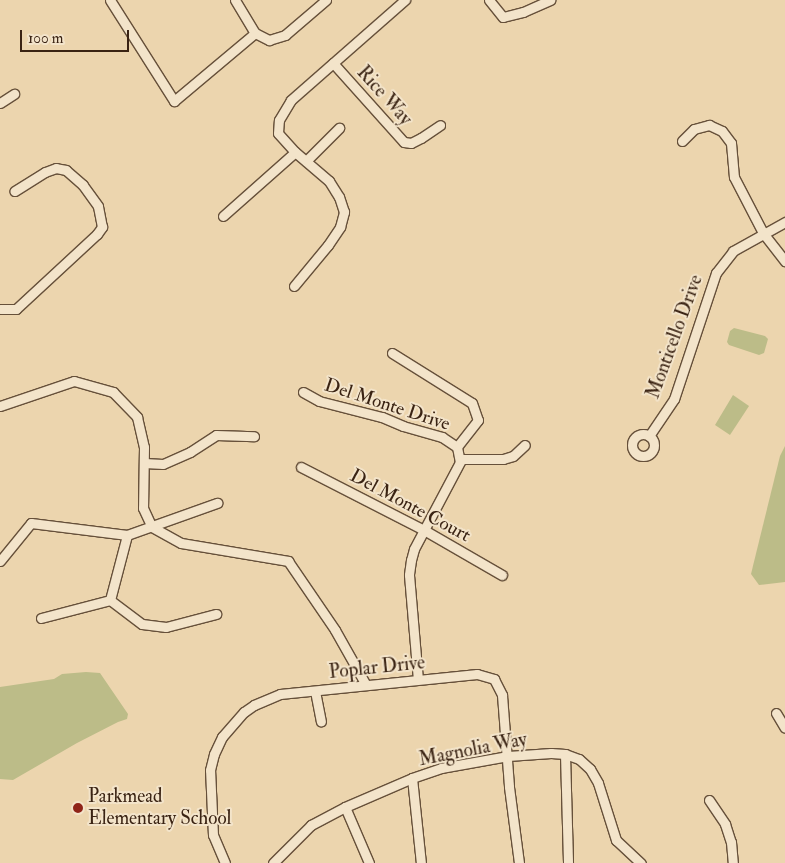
<!DOCTYPE html>
<style>
body{margin:0}
#map{position:relative;width:785px;height:863px;overflow:hidden;background:#ecd5ae;font-family:"IM FELL Double Pica",serif}
div>[style]{position:absolute}
[style*='--x']{left:calc(var(--x)*1px);top:calc(var(--y)*1px);width:calc(var(--w)*1px);rotate:calc(var(--a)*1deg)}
.green>*{inset:0;background:#bcbc88}
.roads{filter:drop-shadow(1px 0 #66503a) drop-shadow(-1px 0 #66503a) drop-shadow(0 1px #66503a) drop-shadow(0 -1px #66503a)}
.street>*{height:9px;margin:-4.5px;padding:0 4.5px;transform-origin:4.5px;border-radius:4.5px;background:#f3e4ca}
.street>.ring{margin:-4.5px;padding:0;box-sizing:content-box;background:none;border:9px solid #f3e4ca;border-radius:50%}
.dots>*{width:14px;height:14px;translate:-50% -50%;box-sizing:border-box;border:2px solid #f3e4ca;border-radius:50%}
span{translate:-50% -50%;white-space:nowrap;text-align:center;line-height:1.15;-webkit-text-stroke:4px #f3e4ca;paint-order:stroke}
.street-label{font-size:19px;color:#3a2313}
.poi-label{font-size:19px;color:#3a2313}
.left{translate:0 -50%;text-align:left}
.scale{position:absolute;left:20px;top:30px;width:109px;height:22px;box-sizing:border-box;border:2px solid #3a2313;border-top:0;padding-left:6px;font-size:15px;line-height:18px;white-space:nowrap;color:#3a2313;-webkit-text-stroke:4px #f3e4ca;paint-order:stroke}
</style>
<div id="map">
<div class="green">
<div style="clip-path:polygon(734px 328px,765px 336px,768px 339px,764px 353px,759px 355px,729px 345px,727px 342px,730px 331px)"></div>
<div style="clip-path:polygon(733px 395px,749px 406px,730px 435px,715px 425px)"></div>
<div style="clip-path:polygon(785px 446px,785px 582px,759px 585px,751px 574px,780px 456px)"></div>
<div style="clip-path:polygon(86px 672px,100px 673px,128px 714px,127px 719px,118px 722px,77px 743px,13px 780px,0 779px,0 687px,54px 679px,62px 674px)"></div>
</div>
<div class="roads">
<div class="street">
<div style="--x:110;--y:0;--w:120;--a:57.6"></div>
<div style="--x:174;--y:101;--w:106;--a:-40"></div>
<div style="--x:255;--y:33;--w:16;--a:27"></div>
<div style="--x:269;--y:40;--w:17;--a:-17"></div>
<div style="--x:285;--y:35;--w:54;--a:-40.5"></div>
<div style="--x:235;--y:0;--w:39;--a:59"></div>
<div style="--x:489;--y:0;--w:22;--a:51"></div>
<div style="--x:503;--y:17;--w:21;--a:-14"></div>
<div style="--x:523;--y:12;--w:30;--a:-24"></div>
<div style="--x:333;--y:63;--w:106;--a:48.1"></div>
<div style="--x:404;--y:142;--w:7;--a:8"></div>
<div style="--x:411;--y:143;--w:11;--a:-27"></div>
<div style="--x:421;--y:138;--w:23;--a:-34"></div>
<div style="--x:0;--y:103;--w:17;--a:-33"></div>
<div style="--x:682;--y:141;--w:17;--a:-45"></div>
<div style="--x:694;--y:129;--w:16;--a:-15"></div>
<div style="--x:709;--y:125;--w:14;--a:25"></div>
<div style="--x:722;--y:131;--w:15;--a:53"></div>
<div style="--x:731;--y:143;--w:34;--a:85"></div>
<div style="--x:734;--y:177;--w:63;--a:62.6"></div>
<div style="--x:763;--y:233;--w:36;--a:52"></div>
<div style="--x:306;--y:161;--w:47;--a:-45"></div>
<div style="--x:223;--y:216;--w:96;--a:-41.6"></div>
<div style="--x:294;--y:286;--w:53;--a:-50.3"></div>
<div style="--x:328;--y:245;--w:22;--a:-56"></div>
<div style="--x:340;--y:227;--w:16;--a:-75"></div>
<div style="--x:344;--y:212;--w:16;--a:-108"></div>
<div style="--x:339;--y:197;--w:19;--a:-122"></div>
<div style="--x:329;--y:181;--w:45;--a:-139.5"></div>
<div style="--x:295;--y:152;--w:25;--a:-132"></div>
<div style="--x:278;--y:133;--w:13;--a:-86"></div>
<div style="--x:279;--y:120;--w:23;--a:-59"></div>
<div style="--x:291;--y:100;--w:152;--a:-41.3"></div>
<div style="--x:0;--y:309;--w:16;--a:0"></div>
<div style="--x:16;--y:309;--w:110;--a:-42.8"></div>
<div style="--x:97;--y:234;--w:9;--a:-54"></div>
<div style="--x:102;--y:227;--w:21;--a:-101"></div>
<div style="--x:98;--y:206;--w:26;--a:-126"></div>
<div style="--x:83;--y:185;--w:23;--a:-139"></div>
<div style="--x:66;--y:170;--w:10;--a:-169"></div>
<div style="--x:56;--y:168;--w:12;--a:160"></div>
<div style="--x:45;--y:172;--w:36;--a:148"></div>
<div style="--x:392;--y:353;--w:94;--a:32"></div>
<div style="--x:472;--y:403;--w:18;--a:71"></div>
<div style="--x:478;--y:420;--w:34;--a:128"></div>
<div style="--x:303;--y:392;--w:18;--a:29"></div>
<div style="--x:319;--y:401;--w:65;--a:14.3"></div>
<div style="--x:382;--y:417;--w:23;--a:23"></div>
<div style="--x:403;--y:426;--w:41;--a:15.8"></div>
<div style="--x:442;--y:437;--w:18;--a:34"></div>
<div style="--x:457;--y:447;--w:15;--a:79"></div>
<div style="--x:460;--y:462;--w:98;--a:117.9"></div>
<div style="--x:414;--y:549;--w:11;--a:105"></div>
<div style="--x:411;--y:560;--w:15;--a:98"></div>
<div style="--x:409;--y:575;--w:104;--a:85.1"></div>
<div style="--x:0;--y:406;--w:78;--a:-18.7"></div>
<div style="--x:74;--y:381;--w:41;--a:15.8"></div>
<div style="--x:113;--y:392;--w:35;--a:46"></div>
<div style="--x:137;--y:417;--w:31;--a:77"></div>
<div style="--x:144;--y:447;--w:61;--a:90.9"></div>
<div style="--x:143;--y:508;--w:21;--a:65"></div>
<div style="--x:152;--y:527;--w:33;--a:29"></div>
<div style="--x:181;--y:543;--w:109;--a:9.5"></div>
<div style="--x:288;--y:561;--w:83;--a:55.7"></div>
<div style="--x:335;--y:630;--w:63;--a:60.6"></div>
<div class="ring" style="left:632px;top:434px;width:13px;height:13px"></div>
<div style="--x:649;--y:436;--w:45;--a:-56"></div>
<div style="--x:674;--y:399;--w:133;--a:-71.6"></div>
<div style="--x:716;--y:273;--w:28;--a:-52"></div>
<div style="--x:733;--y:251;--w:60;--a:-29.1"></div>
<div style="--x:460;--y:459;--w:43;--a:0"></div>
<div style="--x:503;--y:459;--w:10;--a:-17"></div>
<div style="--x:513;--y:456;--w:16;--a:-43"></div>
<div style="--x:144;--y:463;--w:19;--a:3"></div>
<div style="--x:163;--y:464;--w:30;--a:-24"></div>
<div style="--x:190;--y:452;--w:31;--a:-33"></div>
<div style="--x:216;--y:435;--w:38;--a:2"></div>
<div style="--x:301;--y:467;--w:138;--a:27.1"></div>
<div style="--x:424;--y:530;--w:90;--a:30"></div>
<div style="--x:0;--y:561;--w:49;--a:-50.8"></div>
<div style="--x:31;--y:523;--w:97;--a:7.1"></div>
<div style="--x:127;--y:535;--w:96;--a:-19.6"></div>
<div style="--x:110;--y:600;--w:40;--a:37"></div>
<div style="--x:142;--y:624;--w:24;--a:7"></div>
<div style="--x:166;--y:627;--w:52;--a:-14.6"></div>
<div style="--x:110;--y:600;--w:67;--a:-75.3"></div>
<div style="--x:41;--y:618;--w:71;--a:-14.6"></div>
<div style="--x:315;--y:691;--w:31;--a:79"></div>
<div style="--x:776;--y:713;--w:17;--a:59"></div>
<div style="--x:565;--y:754;--w:109;--a:88.4"></div>
<div style="--x:412;--y:778;--w:85;--a:84"></div>
<div style="--x:709;--y:800;--w:29;--a:56"></div>
<div style="--x:725;--y:824;--w:19;--a:72"></div>
<div style="--x:731;--y:842;--w:21;--a:85"></div>
<div style="--x:345;--y:807;--w:61;--a:66.8"></div>
<div style="--x:225;--y:863;--w:30;--a:-113"></div>
<div style="--x:213;--y:835;--w:65;--a:-92.6"></div>
<div style="--x:210;--y:770;--w:16;--a:-76"></div>
<div style="--x:214;--y:754;--w:19;--a:-65"></div>
<div style="--x:222;--y:737;--w:33;--a:-49"></div>
<div style="--x:244;--y:712;--w:12;--a:-35"></div>
<div style="--x:254;--y:705;--w:28;--a:-23"></div>
<div style="--x:280;--y:694;--w:198;--a:-5.8"></div>
<div style="--x:477;--y:674;--w:18;--a:16"></div>
<div style="--x:494;--y:679;--w:18;--a:63"></div>
<div style="--x:502;--y:695;--w:92;--a:85.6"></div>
<div style="--x:509;--y:787;--w:77;--a:82.5"></div>
<div style="--x:273;--y:863;--w:54;--a:-45"></div>
<div style="--x:311;--y:825;--w:38;--a:-28"></div>
<div style="--x:345;--y:807;--w:73;--a:-23.4"></div>
<div style="--x:412;--y:778;--w:31;--a:-19"></div>
<div style="--x:441;--y:768;--w:68;--a:-10.2"></div>
<div style="--x:508;--y:756;--w:43;--a:-4"></div>
<div style="--x:551;--y:753;--w:14;--a:4"></div>
<div style="--x:565;--y:754;--w:15;--a:20"></div>
<div style="--x:579;--y:759;--w:15;--a:42"></div>
<div style="--x:590;--y:769;--w:16;--a:60"></div>
<div style="--x:598;--y:783;--w:60;--a:72.5"></div>
<div style="--x:616;--y:840;--w:34;--a:43"></div>
</div>
</div>
<div class="dots">
<div style="left:78px;top:808px;background:#8f2418"></div>
</div>
<div class="street-label">
<span style="left:384px;top:96px;rotate:48deg">Rice Way</span>
<span style="left:675px;top:337px;rotate:-70deg">Monticello Drive</span>
<span style="left:387px;top:405px;rotate:18deg">Del Monte Drive</span>
<span style="left:410px;top:506px;rotate:28deg">Del Monte Court</span>
<span style="left:377px;top:668px;rotate:-6deg">Poplar Drive</span>
<span style="left:473px;top:750px;rotate:-11deg">Magnolia Way</span>
</div>
<div class="poi-label">
<span class="left" style="left:88px;top:808px">Parkmead<br>Elementary School</span>
</div>
<div class="scale">100 m</div>
</div>
